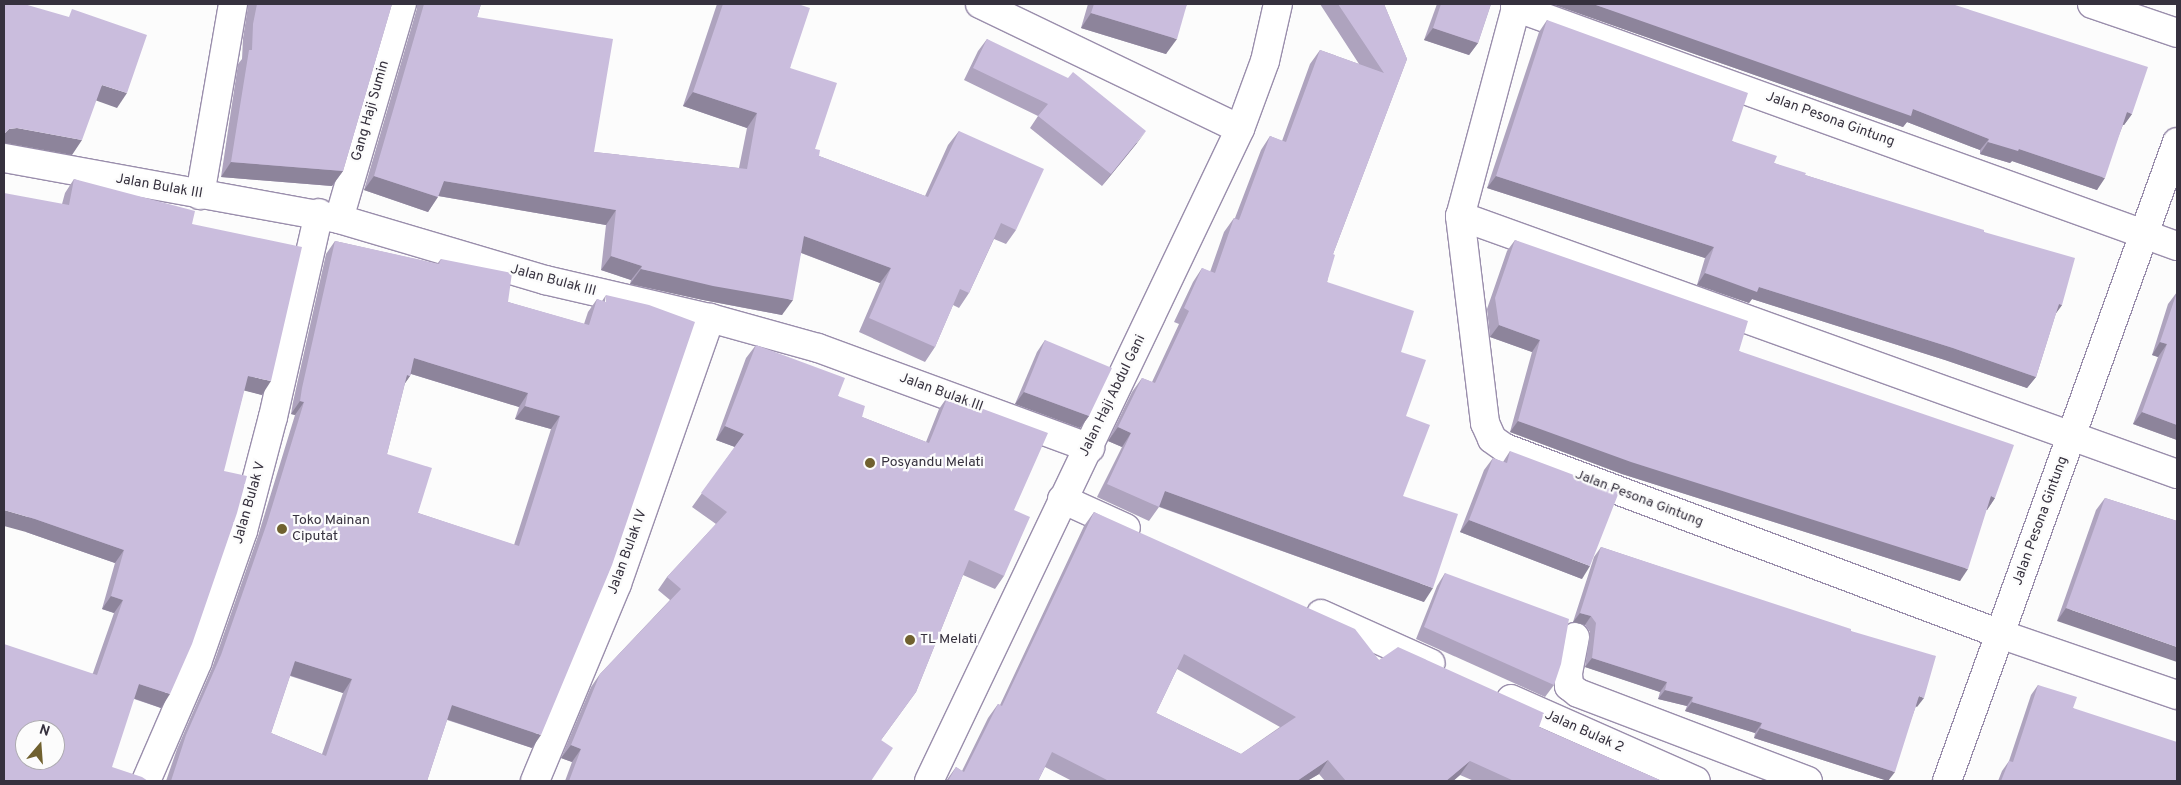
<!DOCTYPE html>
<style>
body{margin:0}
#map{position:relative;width:2181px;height:785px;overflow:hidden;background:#fcfcfc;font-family:Overpass,sans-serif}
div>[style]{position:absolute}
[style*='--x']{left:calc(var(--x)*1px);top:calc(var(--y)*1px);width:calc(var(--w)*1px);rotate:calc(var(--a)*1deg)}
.roads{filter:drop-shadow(1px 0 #9a8eac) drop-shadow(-1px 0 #9a8eac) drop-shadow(0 1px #9a8eac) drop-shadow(0 -1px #9a8eac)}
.minor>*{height:28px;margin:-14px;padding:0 14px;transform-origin:14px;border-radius:14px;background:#fff}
.tertiary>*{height:28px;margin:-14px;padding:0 14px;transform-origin:14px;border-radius:14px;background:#fff}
.wall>*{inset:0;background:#aea3be}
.shaded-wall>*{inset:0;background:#8d849b}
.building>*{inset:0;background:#cabddd}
.dots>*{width:14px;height:14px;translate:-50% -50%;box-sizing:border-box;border:2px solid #fcfcfc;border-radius:50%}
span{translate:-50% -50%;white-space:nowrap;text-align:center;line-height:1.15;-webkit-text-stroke:4.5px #fcfcfc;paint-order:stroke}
.street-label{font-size:14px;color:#36313e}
.poi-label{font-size:14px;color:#36313e}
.left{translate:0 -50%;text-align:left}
.frame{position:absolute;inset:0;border:5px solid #36313e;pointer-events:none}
.north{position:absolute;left:15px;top:720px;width:50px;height:50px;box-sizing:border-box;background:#fcfcfc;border:1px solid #adabb0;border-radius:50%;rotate:18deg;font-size:14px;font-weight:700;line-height:20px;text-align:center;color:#36313e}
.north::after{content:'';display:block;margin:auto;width:18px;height:22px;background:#70612f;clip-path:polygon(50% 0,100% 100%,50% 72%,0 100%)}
</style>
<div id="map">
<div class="roads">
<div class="minor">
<div style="--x:980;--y:4;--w:288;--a:25.7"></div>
<div style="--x:1517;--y:4;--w:220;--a:105"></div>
<div style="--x:1460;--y:216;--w:209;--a:83.1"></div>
<div style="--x:1485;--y:423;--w:17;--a:66"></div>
<div style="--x:1492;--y:439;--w:16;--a:35"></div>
<div style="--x:1505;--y:448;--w:529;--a:20.59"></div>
<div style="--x:2000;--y:634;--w:187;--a:19"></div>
<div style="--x:2092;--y:4;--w:90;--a:18.8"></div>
<div style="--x:1515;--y:7;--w:704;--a:19.85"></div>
<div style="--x:4;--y:158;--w:341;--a:10.3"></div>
<div style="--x:339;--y:219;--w:215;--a:16.5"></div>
<div style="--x:545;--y:280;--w:169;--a:13"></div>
<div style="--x:710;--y:318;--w:112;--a:15.5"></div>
<div style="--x:818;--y:348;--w:290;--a:20.2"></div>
<div style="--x:200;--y:195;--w:194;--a:-80.2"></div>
<div style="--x:1460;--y:216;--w:762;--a:19.79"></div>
<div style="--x:339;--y:219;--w:224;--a:-73.7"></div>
<div style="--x:1062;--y:499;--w:70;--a:24.4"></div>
<div style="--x:1321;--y:614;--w:120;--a:24.2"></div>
<div style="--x:1575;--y:637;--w:38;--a:101"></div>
<div style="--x:1568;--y:674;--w:12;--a:85"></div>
<div style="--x:1569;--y:686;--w:11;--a:38"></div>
<div style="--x:1578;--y:693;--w:246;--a:20.9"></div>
<div style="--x:1511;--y:699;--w:202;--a:23.9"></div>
<div style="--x:146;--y:781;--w:129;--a:-66.6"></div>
<div style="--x:197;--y:663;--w:140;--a:-70.8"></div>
<div style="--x:243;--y:531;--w:118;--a:-75.3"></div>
<div style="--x:273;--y:417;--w:209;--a:-77.3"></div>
<div style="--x:535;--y:781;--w:213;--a:-67.4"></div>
<div style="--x:617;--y:584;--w:282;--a:-70.7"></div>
<div style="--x:1947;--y:781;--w:679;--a:-70.2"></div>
</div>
<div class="tertiary">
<div style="--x:929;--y:781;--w:722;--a:-64.5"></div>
<div style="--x:1240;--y:129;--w:72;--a:-69.8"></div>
<div style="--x:1265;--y:61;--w:58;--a:-77.2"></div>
</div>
</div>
<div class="wall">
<div style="clip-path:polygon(248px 4px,392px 4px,343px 171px,332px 186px,221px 177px,238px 64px,242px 59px,243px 38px,248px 6px)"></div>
<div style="clip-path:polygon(417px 4px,481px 4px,477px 17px,594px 152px,739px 168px,747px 128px,683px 106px,717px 4px,798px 4px,790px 68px,815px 149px,819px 156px,925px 196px,948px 145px,959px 131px,1016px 230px,1006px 244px,994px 239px,969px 293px,959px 308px,953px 305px,935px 347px,925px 362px,859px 332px,880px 283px,801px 253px,782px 315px,703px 300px,630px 284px,631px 280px,601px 270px,606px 225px,438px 196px,428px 212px,364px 190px,417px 8px)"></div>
<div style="clip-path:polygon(1088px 4px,1187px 4px,1166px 54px,1081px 28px)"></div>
<div style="clip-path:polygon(1320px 4px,1384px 4px,1407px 59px,1333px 254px,1327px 282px,1401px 352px,1406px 416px,1403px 496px,1424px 602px,1159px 507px,1149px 521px,1097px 497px,1122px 447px,1108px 441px,1132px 392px,1142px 378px,1152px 382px,1179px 324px,1174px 322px,1193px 282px,1202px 268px,1210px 272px,1224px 232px,1234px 218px,1235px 218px,1261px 150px,1270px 136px,1282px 141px,1310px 64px,1320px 50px,1359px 64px)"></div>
<div style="clip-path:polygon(1437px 4px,1491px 4px,1478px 43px,1469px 55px,1424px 40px)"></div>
<div style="clip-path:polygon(1552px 4px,1952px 4px,2132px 114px,2124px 125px,2123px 125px,2097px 190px,2012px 161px,2010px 163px,1980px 154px,1980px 150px,1907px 122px,1903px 127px)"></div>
<div style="clip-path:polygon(1547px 20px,1732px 141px,1774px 163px,1805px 175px,1984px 232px,2062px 305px,2056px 313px,2036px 377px,2027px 388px,1945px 360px,1752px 299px,1749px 303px,1697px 285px,1705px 258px,1487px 188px,1539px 32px)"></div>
<div style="clip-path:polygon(987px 39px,1137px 143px,1102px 186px,1030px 128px,1038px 116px,964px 80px,978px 51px)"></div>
<div style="clip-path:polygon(74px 179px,192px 224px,262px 395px,244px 390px,161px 708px,134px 699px,4px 781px,93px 673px,114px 613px,102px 609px,115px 563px,26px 532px,62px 204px,65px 193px)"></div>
<div style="clip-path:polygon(1515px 240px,1739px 351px,1995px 498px,1987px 510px,1986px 510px,1960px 581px,1622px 474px,1510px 432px,1532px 352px,1490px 337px,1487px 309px,1507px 251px)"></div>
<div style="clip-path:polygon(evenodd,335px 241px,437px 264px,441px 259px,508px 302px,584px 324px,588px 312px,597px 299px,602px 301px,606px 295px,532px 748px,447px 720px,427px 781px,166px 781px,177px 749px,212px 668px,258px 536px,295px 415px,291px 414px,293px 402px,326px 254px,335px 241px,411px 374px,519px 407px,515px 419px,551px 429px,514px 545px,418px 513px,387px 454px,405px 383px,410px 376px,411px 374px,335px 241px,290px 676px,343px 693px,322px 754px,271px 733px,290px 676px)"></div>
<div style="clip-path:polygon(2177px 292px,2177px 440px,2133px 424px,2158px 357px,2152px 355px,2168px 304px)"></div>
<div style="clip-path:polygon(1045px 340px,1089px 416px,1080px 428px,1015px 404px,1037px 352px)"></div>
<div style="clip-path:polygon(756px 345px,838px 396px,862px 417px,926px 442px,939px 409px,948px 396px,1014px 510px,1004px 576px,995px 589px,963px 575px,916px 692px,881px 740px,871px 781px,565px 781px,572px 762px,561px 758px,591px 687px,600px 674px,670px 600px,658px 590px,667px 577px,716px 524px,692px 507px,735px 447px,716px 440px,746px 358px)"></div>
<div style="clip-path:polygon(1510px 451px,1582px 579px,1460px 532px,1484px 470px,1493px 458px,1503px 462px)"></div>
<div style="clip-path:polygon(2105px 498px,2177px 521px,2057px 621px,2096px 510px)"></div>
<div style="clip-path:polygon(evenodd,1094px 512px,1379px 660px,1539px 727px,1662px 781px,1474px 781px,1460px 775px,1453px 781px,1325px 781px,1319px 774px,1307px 781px,1072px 781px,1045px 767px,1038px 781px,946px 781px,956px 767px,962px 771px,988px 718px,998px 704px,1000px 705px,1084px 526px,1094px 512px,1177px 669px,1280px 727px,1241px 754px,1156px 713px,1177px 669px)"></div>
<div style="clip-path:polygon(1601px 547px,1851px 631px,1917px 707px,1916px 706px,1888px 781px,1754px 738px,1755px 733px,1685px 711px,1687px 706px,1658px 699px,1660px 692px,1585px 667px,1590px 632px,1585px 625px,1573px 622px,1594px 557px)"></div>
<div style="clip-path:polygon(1445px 573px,1554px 685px,1545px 697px,1416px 639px,1437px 586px)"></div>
<div style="clip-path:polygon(2038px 685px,2073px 708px,2177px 781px,1998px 781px,2002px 771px,2009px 761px,2031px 695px)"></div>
</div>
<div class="shaded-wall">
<div style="clip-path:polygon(1552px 4px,1593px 4px,1913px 109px,1989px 139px,1980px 150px,1907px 122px,1903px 127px)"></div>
<div style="clip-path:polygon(1091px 13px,1177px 39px,1166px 54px,1081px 28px)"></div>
<div style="clip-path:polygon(1433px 28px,1478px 43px,1469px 55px,1424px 40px)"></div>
<div style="clip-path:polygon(102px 85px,127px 93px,117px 108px,92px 99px)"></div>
<div style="clip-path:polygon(693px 92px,757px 113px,747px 128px,683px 106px)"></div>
<div style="clip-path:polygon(2127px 112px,2132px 114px,2124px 125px,2119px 124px)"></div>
<div style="clip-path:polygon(17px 128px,82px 140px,72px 155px,6px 143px,4px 143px,4px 134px,9px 129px)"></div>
<div style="clip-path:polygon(1146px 131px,1137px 143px,1102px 186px,1111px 174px)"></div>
<div style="clip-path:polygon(1988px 142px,2019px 149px,2105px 178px,2097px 190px,2012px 161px,2010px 163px,1980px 154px)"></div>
<div style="clip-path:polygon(231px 162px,343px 171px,332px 186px,221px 177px)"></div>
<div style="clip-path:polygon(374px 176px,438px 197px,428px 212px,364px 190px)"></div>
<div style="clip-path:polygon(1496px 176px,1714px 247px,1705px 258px,1487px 188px)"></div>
<div style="clip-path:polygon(444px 181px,616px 210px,606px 225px,433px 195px)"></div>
<div style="clip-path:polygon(804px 236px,891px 268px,880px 283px,794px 250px)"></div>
<div style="clip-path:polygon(611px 256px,642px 266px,631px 280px,601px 270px)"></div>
<div style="clip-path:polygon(641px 269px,793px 300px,782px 315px,703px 300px,630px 284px)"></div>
<div style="clip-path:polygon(1705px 273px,1759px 287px,1953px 348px,2036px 377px,2027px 388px,1945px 360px,1752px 299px,1749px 303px,1697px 285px)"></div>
<div style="clip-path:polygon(2059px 304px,2062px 305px,2054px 316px)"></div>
<div style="clip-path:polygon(1499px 325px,1540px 340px,1532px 352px,1490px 337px)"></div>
<div style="clip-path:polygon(2160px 342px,2167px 344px,2158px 357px,2152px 355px)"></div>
<div style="clip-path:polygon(414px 358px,528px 393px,519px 407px,405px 372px)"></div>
<div style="clip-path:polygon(407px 375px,410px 376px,401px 389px)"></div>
<div style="clip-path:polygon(248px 376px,271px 381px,262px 395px,238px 389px)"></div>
<div style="clip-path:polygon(1024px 392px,1089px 416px,1080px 428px,1015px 404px)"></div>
<div style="clip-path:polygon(300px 401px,304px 402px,295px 415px,291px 414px)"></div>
<div style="clip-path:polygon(525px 406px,560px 416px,551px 429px,515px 419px)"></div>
<div style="clip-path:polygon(2142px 412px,2177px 425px,2177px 440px,2133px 424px)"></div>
<div style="clip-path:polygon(1518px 421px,1968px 569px,1960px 581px,1622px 474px,1510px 432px)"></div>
<div style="clip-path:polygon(725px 426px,744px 434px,735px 447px,716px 440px)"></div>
<div style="clip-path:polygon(1118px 427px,1131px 433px,1122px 447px,1108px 441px)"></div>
<div style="clip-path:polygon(1165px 491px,1433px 588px,1424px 602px,1155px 505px)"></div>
<div style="clip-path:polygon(1991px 496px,1995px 498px,1987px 510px,1982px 508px)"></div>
<div style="clip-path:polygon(4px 510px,35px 519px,124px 550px,115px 563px,26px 532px,4px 526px)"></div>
<div style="clip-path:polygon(1469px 520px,1590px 566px,1582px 579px,1460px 532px)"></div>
<div style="clip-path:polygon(111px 596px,123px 600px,114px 613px,102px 609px)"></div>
<div style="clip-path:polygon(2066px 608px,2177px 647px,2177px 662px,2057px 621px)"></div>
<div style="clip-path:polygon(1580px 613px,1591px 616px,1585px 625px,1573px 622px)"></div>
<div style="clip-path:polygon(1592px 658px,1667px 682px,1660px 692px,1585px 667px)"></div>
<div style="clip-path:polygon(295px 661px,352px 679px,343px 693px,286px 674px)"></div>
<div style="clip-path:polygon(139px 684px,170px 694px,161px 708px,130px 697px)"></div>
<div style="clip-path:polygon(1665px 690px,1693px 697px,1687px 706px,1658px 699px)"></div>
<div style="clip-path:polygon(1919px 696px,1924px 698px,1917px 707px,1913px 705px)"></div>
<div style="clip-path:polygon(1692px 702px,1762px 723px,1755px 733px,1685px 711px)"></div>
<div style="clip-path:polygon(452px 705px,541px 735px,532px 748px,443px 718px)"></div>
<div style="clip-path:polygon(1760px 728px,1895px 772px,1888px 781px,1754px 738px)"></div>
<div style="clip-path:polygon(571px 745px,581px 749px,572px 762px,561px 758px)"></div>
<div style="clip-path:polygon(1328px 760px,1319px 774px,1307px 781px,1297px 781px)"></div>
<div style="clip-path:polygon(1470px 761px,1460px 775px,1453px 781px,1446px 781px)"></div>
</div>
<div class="building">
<div style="clip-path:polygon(4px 4px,24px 4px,69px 17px,72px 9px,147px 35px,127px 93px,102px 85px,82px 140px,17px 128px,9px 129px,4px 134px)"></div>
<div style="clip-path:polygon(257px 4px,392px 4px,343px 171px,231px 162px,249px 50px,252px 50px,253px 24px)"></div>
<div style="clip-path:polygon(424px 4px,481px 4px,477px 17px,613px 39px,594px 152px,747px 169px,757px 113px,693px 92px,723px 4px,798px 4px,810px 8px,790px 68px,837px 83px,815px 149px,820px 150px,819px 156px,928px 197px,959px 131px,1044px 169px,1016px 230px,1001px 223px,969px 293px,960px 289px,935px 347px,869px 318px,891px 268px,804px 236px,793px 300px,713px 286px,641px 269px,642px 266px,611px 256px,616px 210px,444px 181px,438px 197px,374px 176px)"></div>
<div style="clip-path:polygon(1094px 4px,1187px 4px,1177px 39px,1091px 13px)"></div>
<div style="clip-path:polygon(1338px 4px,1384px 4px,1407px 59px,1333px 254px,1335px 255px,1327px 282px,1414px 311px,1401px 352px,1426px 360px,1406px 416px,1430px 425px,1403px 496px,1458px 514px,1433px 588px,1165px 491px,1159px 507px,1107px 484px,1131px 433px,1118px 427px,1142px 378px,1155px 383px,1189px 311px,1184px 308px,1202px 268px,1215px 273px,1234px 218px,1239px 220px,1270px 136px,1286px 142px,1320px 50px,1384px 73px)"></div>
<div style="clip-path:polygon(1441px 4px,1491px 4px,1478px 43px,1433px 28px)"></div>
<div style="clip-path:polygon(1593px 4px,1952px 4px,2148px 67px,2132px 114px,2127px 112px,2105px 178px,2019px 149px,2018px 151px,1988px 142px,1989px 139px,1913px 109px,1911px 116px)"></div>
<div style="clip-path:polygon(1547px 20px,1748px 93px,1732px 141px,1777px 156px,1774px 163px,1806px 173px,1805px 175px,1984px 230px,1984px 232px,2075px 258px,2062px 305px,2059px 304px,2036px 377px,1953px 348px,1759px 287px,1757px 292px,1705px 273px,1714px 247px,1496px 176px)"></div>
<div style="clip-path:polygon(987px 39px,1068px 78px,1073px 72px,1146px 131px,1111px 174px,1038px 116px,1048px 104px,973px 68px)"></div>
<div style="clip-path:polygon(evenodd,74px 179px,195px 211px,192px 224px,302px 247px,271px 381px,248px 376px,224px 471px,247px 476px,237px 513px,192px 644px,170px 694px,139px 684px,112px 767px,142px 777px,148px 781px,4px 781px,4px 644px,97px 675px,123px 600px,111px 596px,124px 550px,35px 519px,4px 510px,4px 193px,69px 205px,74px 179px,25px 730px,55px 730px,55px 760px,25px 760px,25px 730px)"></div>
<div style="clip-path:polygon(1515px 240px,1748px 321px,1739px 351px,2014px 445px,1995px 498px,1991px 496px,1968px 569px,1631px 462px,1518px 421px,1540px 340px,1499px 325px,1495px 298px)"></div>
<div style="clip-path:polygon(evenodd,335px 241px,439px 264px,441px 259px,512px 273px,508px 302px,589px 325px,597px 299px,606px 302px,606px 295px,649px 305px,695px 322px,612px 565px,541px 735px,452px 705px,427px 781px,171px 781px,186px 735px,221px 655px,267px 523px,304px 402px,300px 401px,302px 388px,335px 241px,414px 358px,528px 393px,525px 406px,560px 416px,519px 546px,418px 513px,432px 468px,387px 454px,407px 375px,410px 376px,414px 358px,335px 241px,295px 661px,352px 679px,326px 756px,271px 733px,295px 661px)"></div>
<div style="clip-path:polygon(2177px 292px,2177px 425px,2142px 412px,2167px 344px,2160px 342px)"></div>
<div style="clip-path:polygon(1045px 340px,1112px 368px,1089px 416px,1024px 392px)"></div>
<div style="clip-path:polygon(756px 345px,845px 378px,838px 396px,865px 406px,862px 417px,929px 443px,948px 396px,1048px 433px,1014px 510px,1030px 517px,1004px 576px,969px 560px,916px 692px,881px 740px,893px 748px,871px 781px,569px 781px,581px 749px,571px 745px,600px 674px,681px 589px,667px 577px,727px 512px,701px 493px,744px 434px,725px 426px)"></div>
<div style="clip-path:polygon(1510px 451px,1619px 492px,1590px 566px,1469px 520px,1493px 458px,1507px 463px)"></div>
<div style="clip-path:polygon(2105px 498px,2177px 521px,2177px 647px,2066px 608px)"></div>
<div style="clip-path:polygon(evenodd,1094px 512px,1355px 629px,1379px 660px,1398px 647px,1544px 713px,1539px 727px,1662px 781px,1514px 781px,1470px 761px,1446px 781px,1346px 781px,1328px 760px,1297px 781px,1106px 781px,1107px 780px,1052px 752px,1038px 781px,948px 781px,956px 767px,964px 772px,998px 704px,1002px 706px,1094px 512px,1184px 654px,1296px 717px,1241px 754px,1156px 713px,1184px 654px)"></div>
<div style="clip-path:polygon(1601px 547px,1851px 629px,1851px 631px,1936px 656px,1924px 698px,1919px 696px,1895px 772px,1760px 728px,1762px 723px,1692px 702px,1693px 697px,1665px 690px,1667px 682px,1592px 658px,1596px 623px,1591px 616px,1580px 613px)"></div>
<div style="clip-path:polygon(1445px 573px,1569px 619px,1561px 664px,1554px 685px,1424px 627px)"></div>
<div style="clip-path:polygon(2038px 685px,2077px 697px,2073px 708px,2177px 742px,2177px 781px,2001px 781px,2009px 761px,2013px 762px)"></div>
</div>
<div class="dots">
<div style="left:870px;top:463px;background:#70612f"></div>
<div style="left:282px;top:529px;background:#70612f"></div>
<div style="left:910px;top:640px;background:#70612f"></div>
</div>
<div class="street-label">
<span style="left:371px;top:111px;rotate:-74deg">Gang Haji Sumin</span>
<span style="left:1830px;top:120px;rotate:20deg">Jalan Pesona Gintung</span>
<span style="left:159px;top:187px;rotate:10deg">Jalan Bulak III</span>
<span style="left:553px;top:281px;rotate:15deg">Jalan Bulak III</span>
<span style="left:941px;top:393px;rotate:20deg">Jalan Bulak III</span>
<span style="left:1113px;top:396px;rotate:-64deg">Jalan Haji Abdul Gani</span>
<span style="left:1639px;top:499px;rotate:21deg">Jalan Pesona Gintung</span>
<span style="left:250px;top:503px;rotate:-74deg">Jalan Bulak V</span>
<span style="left:2041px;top:521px;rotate:-70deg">Jalan Pesona Gintung</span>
<span style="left:628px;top:552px;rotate:-70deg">Jalan Bulak IV</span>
<span style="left:1584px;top:732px;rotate:24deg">Jalan Bulak 2</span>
</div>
<div class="poi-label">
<span class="left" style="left:881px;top:463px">Posyandu Melati</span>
<span class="left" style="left:292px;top:529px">Toko Mainan<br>Ciputat</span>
<span class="left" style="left:920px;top:640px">TL Melati</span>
</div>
<div class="frame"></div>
<div class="north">N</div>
</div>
